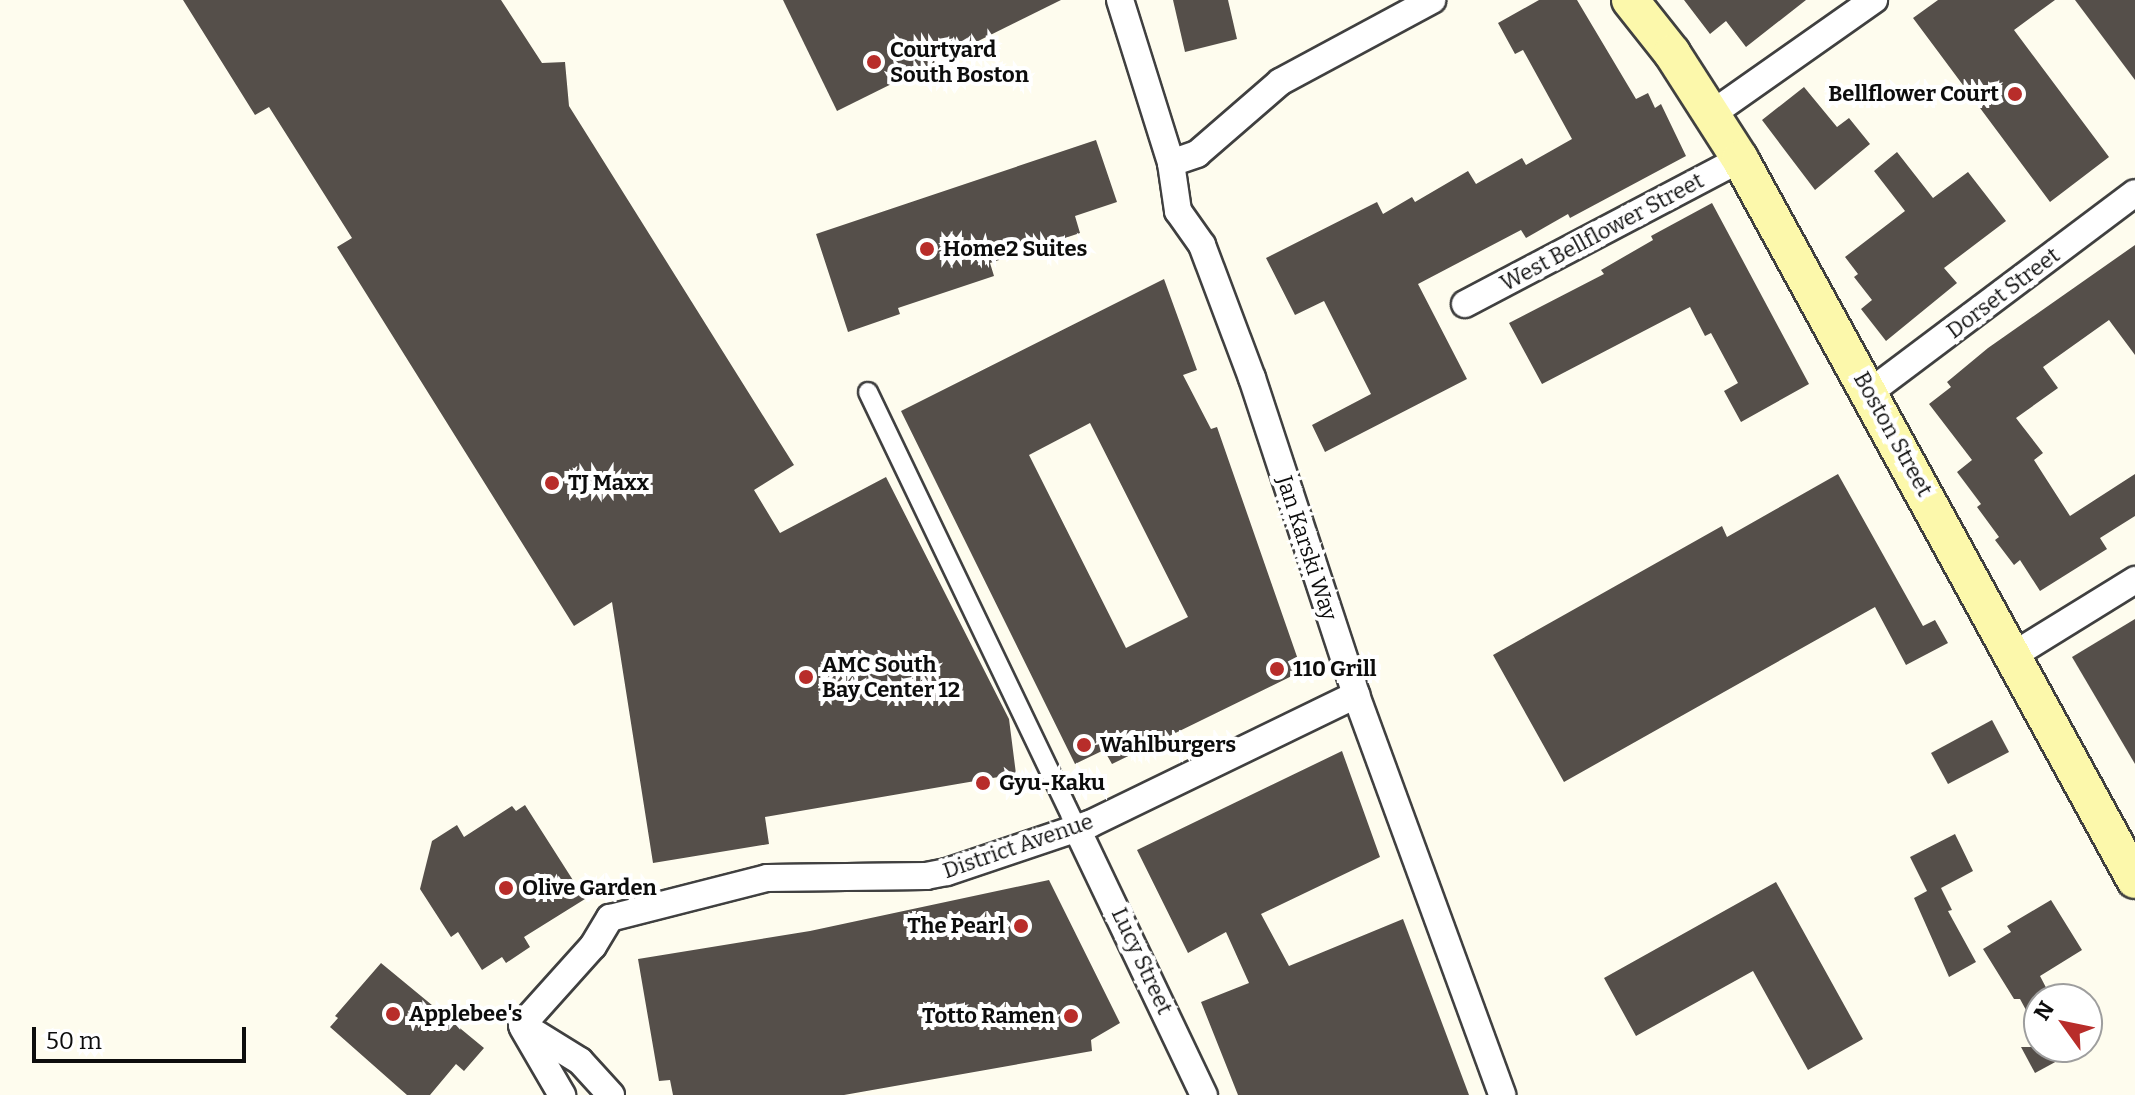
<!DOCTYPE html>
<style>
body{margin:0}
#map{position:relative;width:2135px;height:1095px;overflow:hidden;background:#fefcee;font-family:Bitter,serif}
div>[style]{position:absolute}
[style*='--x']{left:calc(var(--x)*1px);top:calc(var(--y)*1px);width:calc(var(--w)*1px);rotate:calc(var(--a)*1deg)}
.building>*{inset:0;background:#554f4a}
.roads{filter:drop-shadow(2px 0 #404040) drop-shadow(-2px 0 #404040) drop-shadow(0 2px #404040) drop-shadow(0 -2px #404040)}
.pedestrian>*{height:18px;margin:-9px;padding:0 9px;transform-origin:9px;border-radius:9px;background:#fff}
.minor>*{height:26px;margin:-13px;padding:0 13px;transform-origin:13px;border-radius:13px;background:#fff}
.secondary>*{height:36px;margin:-18px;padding:0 18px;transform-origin:18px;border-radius:18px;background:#fcf8ab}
.dots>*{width:22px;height:22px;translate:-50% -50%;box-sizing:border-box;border:4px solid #fff;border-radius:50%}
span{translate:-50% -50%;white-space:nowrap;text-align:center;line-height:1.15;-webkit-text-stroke:8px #fff;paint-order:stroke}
.poi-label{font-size:22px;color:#0d0d0d;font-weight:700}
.left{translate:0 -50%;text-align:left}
.right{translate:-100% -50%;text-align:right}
.street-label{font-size:22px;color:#0d0d0d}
.north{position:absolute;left:2023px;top:983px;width:80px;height:80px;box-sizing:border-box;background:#fff;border:2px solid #9e9e9e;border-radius:50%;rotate:303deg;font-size:22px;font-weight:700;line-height:32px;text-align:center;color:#0d0d0d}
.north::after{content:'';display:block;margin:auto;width:28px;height:36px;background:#b82d2a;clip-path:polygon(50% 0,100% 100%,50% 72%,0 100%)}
.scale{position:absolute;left:32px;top:1027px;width:214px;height:36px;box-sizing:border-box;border:4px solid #0d0d0d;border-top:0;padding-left:10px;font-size:24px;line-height:28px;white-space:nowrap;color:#0d0d0d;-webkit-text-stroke:6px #fff;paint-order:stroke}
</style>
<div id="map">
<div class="building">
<div style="clip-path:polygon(183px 0,501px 0,542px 63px,565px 62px,569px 106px,794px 465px,754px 490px,780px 533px,886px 477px,1009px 719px,1016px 774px,765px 817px,769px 844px,653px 863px,612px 602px,574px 626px,337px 247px,352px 238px,269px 107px,255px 115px)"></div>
<div style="clip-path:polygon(783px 0,1061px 0,837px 111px)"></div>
<div style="clip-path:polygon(1173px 0,1228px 0,1237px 39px,1185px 52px)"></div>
<div style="clip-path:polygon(1539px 0,1577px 0,1636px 99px,1648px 93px,1655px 108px,1661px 104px,1686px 156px,1570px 218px,1568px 214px,1526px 238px,1521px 230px,1418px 284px,1467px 379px,1325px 452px,1312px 425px,1371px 394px,1324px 301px,1295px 315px,1266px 258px,1377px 202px,1383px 214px,1412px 197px,1415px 202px,1468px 171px,1476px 184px,1522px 158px,1526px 165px,1572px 139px,1523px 50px,1515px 54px,1498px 23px)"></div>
<div style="clip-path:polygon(1684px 0,1806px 0,1746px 47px,1726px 21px,1710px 34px)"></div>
<div style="clip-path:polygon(1938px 0,2055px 0,2014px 30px,2109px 157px,2050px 202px,1913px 18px)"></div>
<div style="clip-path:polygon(2075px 0,2135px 0,2135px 80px)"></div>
<div style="clip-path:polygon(1804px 87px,1837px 127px,1849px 118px,1870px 144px,1815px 190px,1762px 120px)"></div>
<div style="clip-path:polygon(1096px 140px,1117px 202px,1075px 216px,1080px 233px,990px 263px,994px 276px,898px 308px,900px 314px,848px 332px,816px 234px)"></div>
<div style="clip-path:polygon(1897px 152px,1933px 198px,1968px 172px,2006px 221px,1944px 268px,1957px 283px,1886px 341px,1861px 309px,1872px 300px,1854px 277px,1858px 274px,1845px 257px,1905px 211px,1874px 171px)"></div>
<div style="clip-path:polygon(1712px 203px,1809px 384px,1741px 422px,1724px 391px,1738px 383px,1711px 333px,1705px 336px,1690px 307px,1542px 384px,1509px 323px,1604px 274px,1601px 270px,1653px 240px,1651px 236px)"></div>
<div style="clip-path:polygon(2135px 245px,2135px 355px,2109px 320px,2043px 367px,2058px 388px,2016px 418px,2043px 453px,2034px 460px,2070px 516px,2135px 474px,2135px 516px,2100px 538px,2107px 549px,2040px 591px,2020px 560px,2014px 565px,1995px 540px,1999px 537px,1977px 507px,1981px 504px,1957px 472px,1972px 460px,1929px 404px,1951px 387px,1947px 382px,1988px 348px)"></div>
<div style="clip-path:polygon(evenodd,1164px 279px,1197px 370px,1183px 375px,1211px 429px,1217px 427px,1302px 671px,1112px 764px,1104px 750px,1075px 764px,901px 411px,1164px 279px,1090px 423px,1188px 617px,1126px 648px,1029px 455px,1090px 423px)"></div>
<div style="clip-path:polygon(1838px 474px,1923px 626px,1935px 620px,1948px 643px,1906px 665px,1875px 607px,1564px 782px,1493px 655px,1722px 526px,1727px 537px)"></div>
<div style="clip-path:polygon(2135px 619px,2135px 764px,2072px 657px)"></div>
<div style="clip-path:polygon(1992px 720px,2009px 752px,1948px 784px,1931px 753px)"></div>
<div style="clip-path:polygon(1342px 751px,1380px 857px,1261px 914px,1289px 966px,1403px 919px,1469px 1095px,1238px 1095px,1201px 1002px,1249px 983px,1226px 932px,1188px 953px,1137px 850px)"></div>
<div style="clip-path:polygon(525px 805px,585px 899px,524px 937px,530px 947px,506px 963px,502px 957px,482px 970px,458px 932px,451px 937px,420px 889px,432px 841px,457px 825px,464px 837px,512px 806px,516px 811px)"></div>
<div style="clip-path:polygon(1955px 834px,1973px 871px,1941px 888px,1952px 910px,1948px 911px,1976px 962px,1949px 977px,1914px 898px,1927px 891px,1910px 857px)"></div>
<div style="clip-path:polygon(1049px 880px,1120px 1023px,1091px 1040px,1092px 1051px,844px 1095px,673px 1095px,670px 1080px,659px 1081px,638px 959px,810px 931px)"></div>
<div style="clip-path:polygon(1776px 882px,1863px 1039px,1808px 1070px,1753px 971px,1636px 1036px,1604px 978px)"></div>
<div style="clip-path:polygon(2051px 900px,2082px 950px,2040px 976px,2052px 999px,2039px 999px,2039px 1034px,2020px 999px,2014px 999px,1983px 949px,2011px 932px,2007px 926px)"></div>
<div style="clip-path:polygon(381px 963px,484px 1048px,464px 1071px,456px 1064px,430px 1095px,407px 1095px,330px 1027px,338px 1018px,335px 1016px)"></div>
<div style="clip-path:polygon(2021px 1047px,2083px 1047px,2035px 1073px)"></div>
</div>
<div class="roads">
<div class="pedestrian">
<div style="--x:868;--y:392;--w:484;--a:64.4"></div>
</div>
<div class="minor">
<div style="--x:1120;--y:0;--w:171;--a:72.6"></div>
<div style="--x:1171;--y:163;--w:49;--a:81.7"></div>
<div style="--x:1178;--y:211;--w:42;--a:54.8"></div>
<div style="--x:1202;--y:245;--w:142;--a:69.4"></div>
<div style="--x:1252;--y:378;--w:334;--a:71.8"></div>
<div style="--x:1356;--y:695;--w:426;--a:69.9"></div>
<div style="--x:1713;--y:113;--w:197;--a:-35.1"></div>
<div style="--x:1171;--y:163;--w:28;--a:-19"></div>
<div style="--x:1197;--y:154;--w:110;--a:-40.9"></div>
<div style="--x:1280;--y:82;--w:173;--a:-28.3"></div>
<div style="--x:1465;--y:304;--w:311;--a:-27.8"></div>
<div style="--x:1870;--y:392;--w:331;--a:-36.9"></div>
<div style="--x:2012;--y:656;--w:145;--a:-31.7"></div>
<div style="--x:1077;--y:829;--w:295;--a:64.5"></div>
<div style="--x:522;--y:1025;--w:106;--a:-48.1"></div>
<div style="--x:593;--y:946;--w:33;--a:-59"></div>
<div style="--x:610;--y:918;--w:162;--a:-14.3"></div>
<div style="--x:767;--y:878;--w:159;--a:-0.7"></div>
<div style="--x:926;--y:876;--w:21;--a:-11"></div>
<div style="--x:947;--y:872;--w:151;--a:-18.6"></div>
<div style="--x:1090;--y:824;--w:296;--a:-25.9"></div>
<div style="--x:522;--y:1025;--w:68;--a:31.8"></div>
<div style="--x:580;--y:1061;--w:46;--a:47.6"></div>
<div style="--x:523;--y:1028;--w:78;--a:59.8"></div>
</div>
<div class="secondary">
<div style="--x:1630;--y:0;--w:68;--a:51.6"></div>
<div style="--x:1672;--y:53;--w:126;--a:57.3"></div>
<div style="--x:1740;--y:159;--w:822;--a:61.28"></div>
</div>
</div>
<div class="dots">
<div style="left:874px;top:62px;background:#b82d2a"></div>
<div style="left:2015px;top:94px;background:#b82d2a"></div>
<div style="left:927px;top:249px;background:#b82d2a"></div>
<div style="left:552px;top:483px;background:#b82d2a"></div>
<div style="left:1277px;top:669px;background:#b82d2a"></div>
<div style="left:806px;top:677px;background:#b82d2a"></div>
<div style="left:1084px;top:745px;background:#b82d2a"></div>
<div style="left:983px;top:783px;background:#b82d2a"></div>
<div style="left:506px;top:888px;background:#b82d2a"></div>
<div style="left:1021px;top:926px;background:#b82d2a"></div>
<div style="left:393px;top:1014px;background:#b82d2a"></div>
<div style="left:1071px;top:1016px;background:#b82d2a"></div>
</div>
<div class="poi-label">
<span class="left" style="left:890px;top:62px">Courtyard<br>South Boston</span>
<span class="right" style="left:1999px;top:94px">Bellflower Court</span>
<span class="left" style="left:943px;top:249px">Home2 Suites</span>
<span class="left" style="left:568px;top:483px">TJ Maxx</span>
<span class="left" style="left:822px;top:677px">AMC South<br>Bay Center 12</span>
<span class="left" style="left:1293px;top:669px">110 Grill</span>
<span class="left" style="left:1100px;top:745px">Wahlburgers</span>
<span class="left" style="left:999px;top:783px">Gyu-Kaku</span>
<span class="left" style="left:522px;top:888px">Olive Garden</span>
<span class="right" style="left:1005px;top:926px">The Pearl</span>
<span class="left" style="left:409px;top:1014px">Applebee's</span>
<span class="right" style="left:1055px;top:1016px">Totto Ramen</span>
</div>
<div class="street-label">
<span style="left:1602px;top:232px;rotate:-28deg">West Bellflower Street</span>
<span style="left:2003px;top:293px;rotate:-37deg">Dorset Street</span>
<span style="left:1893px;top:434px;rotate:61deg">Boston Street</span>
<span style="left:1307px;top:548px;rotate:72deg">Jan Karski Way</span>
<span style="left:1018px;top:846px;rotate:-19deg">District Avenue</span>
<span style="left:1142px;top:961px;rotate:65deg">Lucy Street</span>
</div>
<div class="north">N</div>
<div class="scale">50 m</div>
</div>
